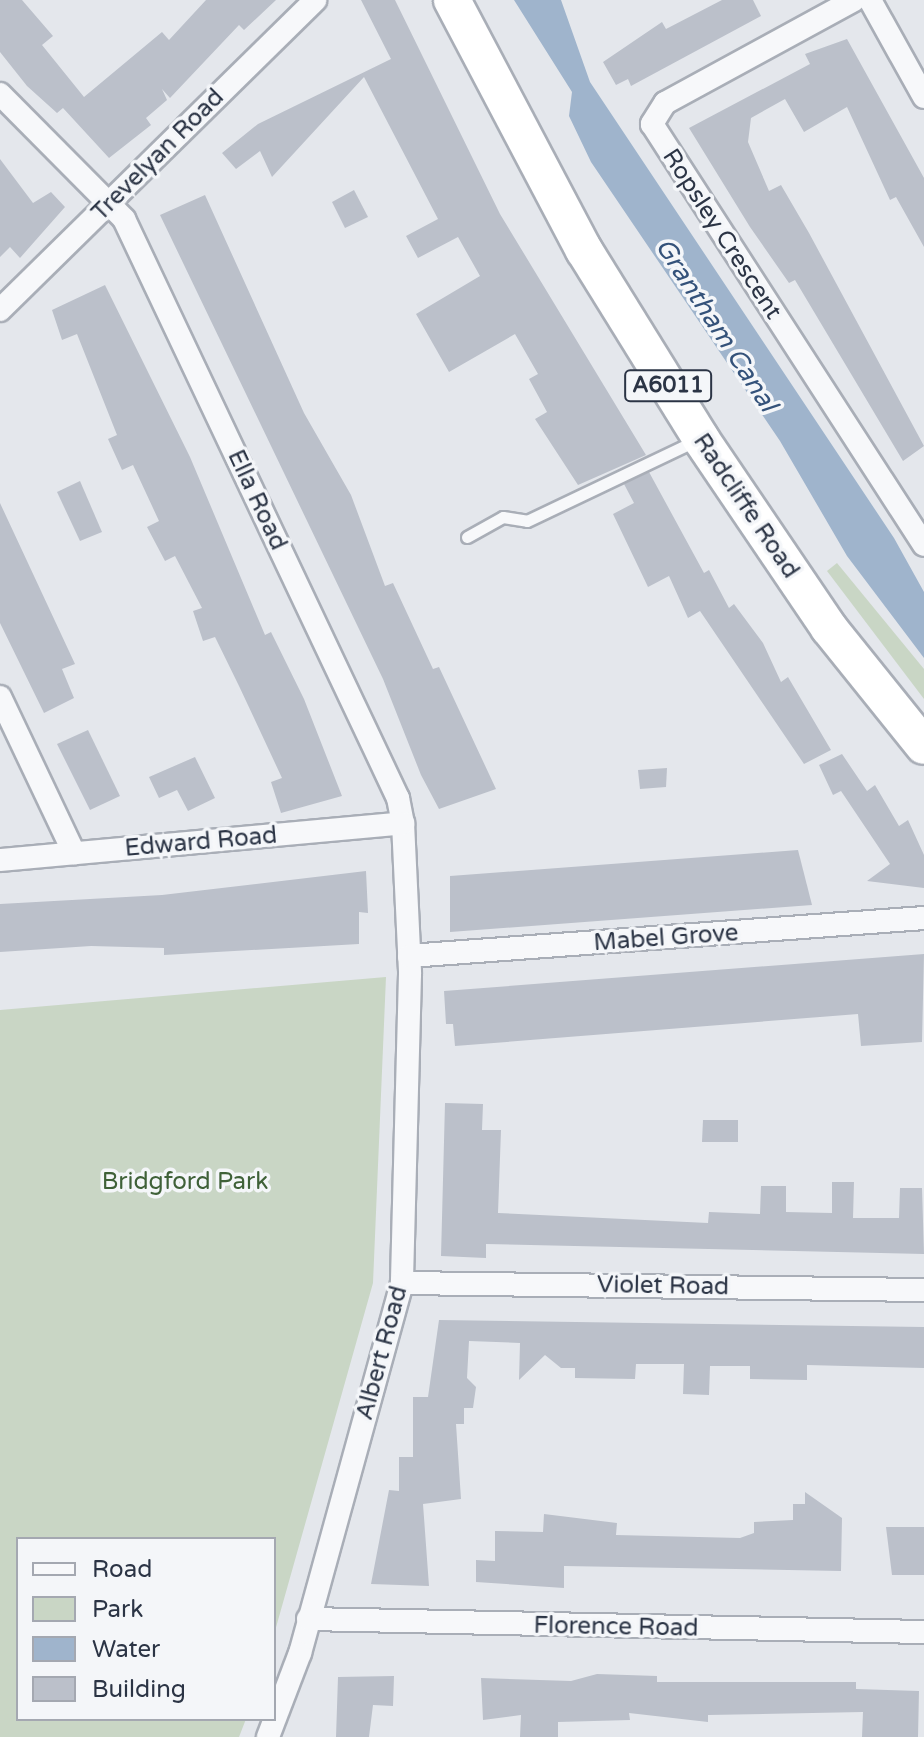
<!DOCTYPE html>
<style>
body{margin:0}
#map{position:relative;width:924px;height:1737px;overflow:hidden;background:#e4e7ec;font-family:"Varela Round",sans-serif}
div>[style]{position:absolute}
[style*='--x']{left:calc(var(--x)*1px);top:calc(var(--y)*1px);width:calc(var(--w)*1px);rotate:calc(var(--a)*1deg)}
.green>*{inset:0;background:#c9d6c5}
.water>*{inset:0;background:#9fb4cc}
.building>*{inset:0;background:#bbc0ca}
.roads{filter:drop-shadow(2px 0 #a9aeb7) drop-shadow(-2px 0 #a9aeb7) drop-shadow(0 2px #a9aeb7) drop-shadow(0 -2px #a9aeb7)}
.service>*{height:11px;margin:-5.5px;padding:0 5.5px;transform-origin:5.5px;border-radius:5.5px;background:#f7f8fa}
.minor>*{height:22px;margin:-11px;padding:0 11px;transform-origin:11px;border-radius:11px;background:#f7f8fa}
.trunk>*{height:36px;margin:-18px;padding:0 18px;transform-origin:18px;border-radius:18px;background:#fff}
span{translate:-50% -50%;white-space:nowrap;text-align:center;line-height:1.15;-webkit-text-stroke:7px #f4f6f9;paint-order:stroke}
.shield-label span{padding:2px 6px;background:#f4f6f9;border:2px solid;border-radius:6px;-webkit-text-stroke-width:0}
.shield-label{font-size:22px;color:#2b3445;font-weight:700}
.street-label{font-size:24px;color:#2b3445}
.park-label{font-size:24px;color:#3f6138}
.water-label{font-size:26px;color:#34527a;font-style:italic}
.legend{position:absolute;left:16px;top:1537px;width:260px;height:184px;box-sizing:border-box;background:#f4f6f9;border:2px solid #a4a8b1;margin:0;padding:10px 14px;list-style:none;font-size:24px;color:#2b3445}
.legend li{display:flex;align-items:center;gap:16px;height:40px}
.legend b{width:40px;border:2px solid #a4a8b1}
</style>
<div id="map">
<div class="green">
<div style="clip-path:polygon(837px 563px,924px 669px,924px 699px,827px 571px)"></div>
<div style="clip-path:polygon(386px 977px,373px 1283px,275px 1631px,274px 1539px,18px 1539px,18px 1719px,246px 1719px,239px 1737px,0 1737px,0 1010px)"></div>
</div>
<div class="water">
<div style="clip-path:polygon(514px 0,561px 0,590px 82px,894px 538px,924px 592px,924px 658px,847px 556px,780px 441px,591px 162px,569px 116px,572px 92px)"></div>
</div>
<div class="building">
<div style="clip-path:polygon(0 0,22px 0,53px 36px,42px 45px,84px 97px,162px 32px,169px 40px,206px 0,276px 0,244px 30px,239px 25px,170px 98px,162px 89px,167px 100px,146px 118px,151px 125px,109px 158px,63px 108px,57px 113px,27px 86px,0 52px)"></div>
<div style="clip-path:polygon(361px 0,395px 0,500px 214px,646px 455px,578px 485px,535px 419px,547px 412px,529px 379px,538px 374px,515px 334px,449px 372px,416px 314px,480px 276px,458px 237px,418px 258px,406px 236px,438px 219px,364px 77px,272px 177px,260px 151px,236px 169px,222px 153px,258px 124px,391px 59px)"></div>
<div style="clip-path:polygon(722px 0,753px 0,761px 16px,631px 86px,628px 79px,616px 85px,603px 62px,662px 22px,666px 29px)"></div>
<div style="clip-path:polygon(847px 39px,924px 178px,924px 247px,896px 197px,890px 200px,847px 107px,804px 132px,785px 99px,751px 118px,748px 142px,769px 191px,781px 185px,809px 233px,924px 446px,903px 461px,795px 280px,789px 283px,750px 227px,689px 128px,810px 64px,805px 54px)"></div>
<div style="clip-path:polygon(0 159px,33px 203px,51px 192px,65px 207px,20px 258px,10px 247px,0 257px)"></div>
<div style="clip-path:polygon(354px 190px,368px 217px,345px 228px,332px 202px)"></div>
<div style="clip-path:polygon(205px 195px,304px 413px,351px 495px,385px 586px,393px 583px,433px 669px,439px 667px,496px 789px,439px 809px,421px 775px,383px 679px,160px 215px)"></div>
<div style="clip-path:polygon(105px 285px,190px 457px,265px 635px,271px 632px,304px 699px,342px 796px,281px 813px,271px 782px,282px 778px,239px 686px,215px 637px,203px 641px,193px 611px,202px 608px,175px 556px,165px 561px,147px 527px,159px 521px,133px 465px,122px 470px,108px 439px,117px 435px,77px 334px,62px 340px,52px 310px)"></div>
<div style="clip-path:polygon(649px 472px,704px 573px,709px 570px,729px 608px,734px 604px,763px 643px,781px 682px,788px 677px,831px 750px,804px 764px,700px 611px,688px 618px,669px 576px,648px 587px,613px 514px,634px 503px,624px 484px)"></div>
<div style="clip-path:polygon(80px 481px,102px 532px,80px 541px,57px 492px)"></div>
<div style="clip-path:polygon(0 503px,75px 664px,62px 669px,74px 698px,44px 713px,0 623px)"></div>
<div style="clip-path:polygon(88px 730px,120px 796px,90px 810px,57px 744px)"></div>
<div style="clip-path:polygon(842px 754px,867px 791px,875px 785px,899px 826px,908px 820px,924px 855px,924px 888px,867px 881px,890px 864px,841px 791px,833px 795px,819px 765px)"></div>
<div style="clip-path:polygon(195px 757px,215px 798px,188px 811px,177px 790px,159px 798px,149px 777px)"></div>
<div style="clip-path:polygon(667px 768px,666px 787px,640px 789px,638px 770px)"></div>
<div style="clip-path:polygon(798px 850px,812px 905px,450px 932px,450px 876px)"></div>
<div style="clip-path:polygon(366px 871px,368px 913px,359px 912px,359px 944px,164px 955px,164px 948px,91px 946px,0 952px,0 904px,162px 895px)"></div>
<div style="clip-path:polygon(924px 954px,922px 1042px,861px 1046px,858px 1014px,455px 1046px,453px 1024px,446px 1024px,444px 991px)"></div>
<div style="clip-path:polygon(445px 1103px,483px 1104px,482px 1130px,501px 1130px,498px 1213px,708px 1223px,709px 1212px,760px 1214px,761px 1186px,786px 1186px,786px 1212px,832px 1213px,832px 1182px,854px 1182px,853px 1218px,899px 1218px,900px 1188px,922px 1188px,924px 1254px,486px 1244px,486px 1258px,441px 1256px)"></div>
<div style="clip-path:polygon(703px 1120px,738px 1120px,738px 1142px,702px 1142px)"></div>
<div style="clip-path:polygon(439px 1320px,924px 1327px,924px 1368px,807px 1365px,807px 1380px,750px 1379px,750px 1366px,710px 1366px,709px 1395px,683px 1394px,684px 1364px,636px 1364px,635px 1379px,575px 1378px,575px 1368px,561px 1368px,545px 1355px,519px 1380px,520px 1343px,469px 1341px,467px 1378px,476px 1387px,473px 1408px,464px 1408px,464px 1424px,456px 1424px,461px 1499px,423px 1504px,429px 1586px,371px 1584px,389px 1490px,399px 1491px,399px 1457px,413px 1457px,413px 1397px,428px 1397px)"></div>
<div style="clip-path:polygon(805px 1492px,842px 1518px,841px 1571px,564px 1566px,564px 1588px,476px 1582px,476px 1560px,495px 1561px,495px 1531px,543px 1532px,544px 1514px,617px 1523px,616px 1535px,740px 1538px,754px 1533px,754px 1522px,793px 1520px,793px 1504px,805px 1504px)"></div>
<div style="clip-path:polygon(886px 1527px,924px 1527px,924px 1575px,892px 1575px)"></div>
<div style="clip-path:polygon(597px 1674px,657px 1676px,657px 1682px,856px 1682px,856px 1689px,919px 1691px,918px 1737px,862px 1737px,863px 1712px,708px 1715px,708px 1722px,629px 1713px,630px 1720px,558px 1722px,558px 1737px,520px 1737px,521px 1715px,483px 1720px,481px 1678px,571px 1681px)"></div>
<div style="clip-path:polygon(394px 1676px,393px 1706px,373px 1705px,369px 1737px,336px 1737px,338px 1677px)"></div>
</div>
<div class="roads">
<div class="service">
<div style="--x:467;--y:537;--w:41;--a:-29.1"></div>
<div style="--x:503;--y:517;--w:24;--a:9"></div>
<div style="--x:527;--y:521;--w:186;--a:-25.5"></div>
</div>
<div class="minor">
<div style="--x:854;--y:0;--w:215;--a:151.4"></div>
<div style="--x:665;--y:103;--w:25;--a:122"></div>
<div style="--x:652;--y:124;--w:501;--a:57.13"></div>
<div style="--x:870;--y:0;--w:111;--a:60.9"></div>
<div style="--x:0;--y:94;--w:176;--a:45.2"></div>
<div style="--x:124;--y:219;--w:641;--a:64.68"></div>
<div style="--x:398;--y:798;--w:25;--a:79"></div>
<div style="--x:403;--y:823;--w:151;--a:87.3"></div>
<div style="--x:410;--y:974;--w:309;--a:91.5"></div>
<div style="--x:402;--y:1283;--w:384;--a:105.4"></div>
<div style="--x:300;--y:1653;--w:90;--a:110.9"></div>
<div style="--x:0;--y:310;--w:442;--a:-44.5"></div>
<div style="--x:0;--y:697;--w:173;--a:64.6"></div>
<div style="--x:0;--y:860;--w:405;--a:-5.2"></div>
<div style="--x:409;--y:956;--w:516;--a:-4.22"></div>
<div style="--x:402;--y:1283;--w:522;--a:0.77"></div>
<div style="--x:308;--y:1619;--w:616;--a:1.21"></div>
</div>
<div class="trunk">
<div style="--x:452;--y:0;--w:283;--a:62.2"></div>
<div style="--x:584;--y:250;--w:222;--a:58.2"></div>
<div style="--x:701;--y:439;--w:228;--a:55.9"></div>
<div style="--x:829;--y:628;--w:151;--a:51.2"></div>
</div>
</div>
<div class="shield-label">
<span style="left:668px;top:386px">A6011</span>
</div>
<div class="street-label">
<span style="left:158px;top:155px;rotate:-45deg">Trevelyan Road</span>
<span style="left:722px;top:234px;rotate:57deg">Ropsley Crescent</span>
<span style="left:257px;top:500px;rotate:65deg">Ella Road</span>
<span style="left:746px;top:506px;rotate:56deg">Radcliffe Road</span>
<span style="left:201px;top:842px;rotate:-5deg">Edward Road</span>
<span style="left:666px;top:938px;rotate:-4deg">Mabel Grove</span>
<span style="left:663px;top:1286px;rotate:1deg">Violet Road</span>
<span style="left:382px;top:1353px;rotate:-75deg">Albert Road</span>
<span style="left:616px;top:1627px;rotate:1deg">Florence Road</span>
</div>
<div class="park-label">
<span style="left:185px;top:1182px">Bridgford Park</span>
</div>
<div class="water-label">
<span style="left:716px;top:325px;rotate:57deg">Grantham Canal</span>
</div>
<ul class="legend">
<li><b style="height:10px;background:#f7f8fa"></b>Road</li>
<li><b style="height:22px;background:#c9d6c5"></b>Park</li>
<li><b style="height:22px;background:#9fb4cc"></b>Water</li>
<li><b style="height:22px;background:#bbc0ca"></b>Building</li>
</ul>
</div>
